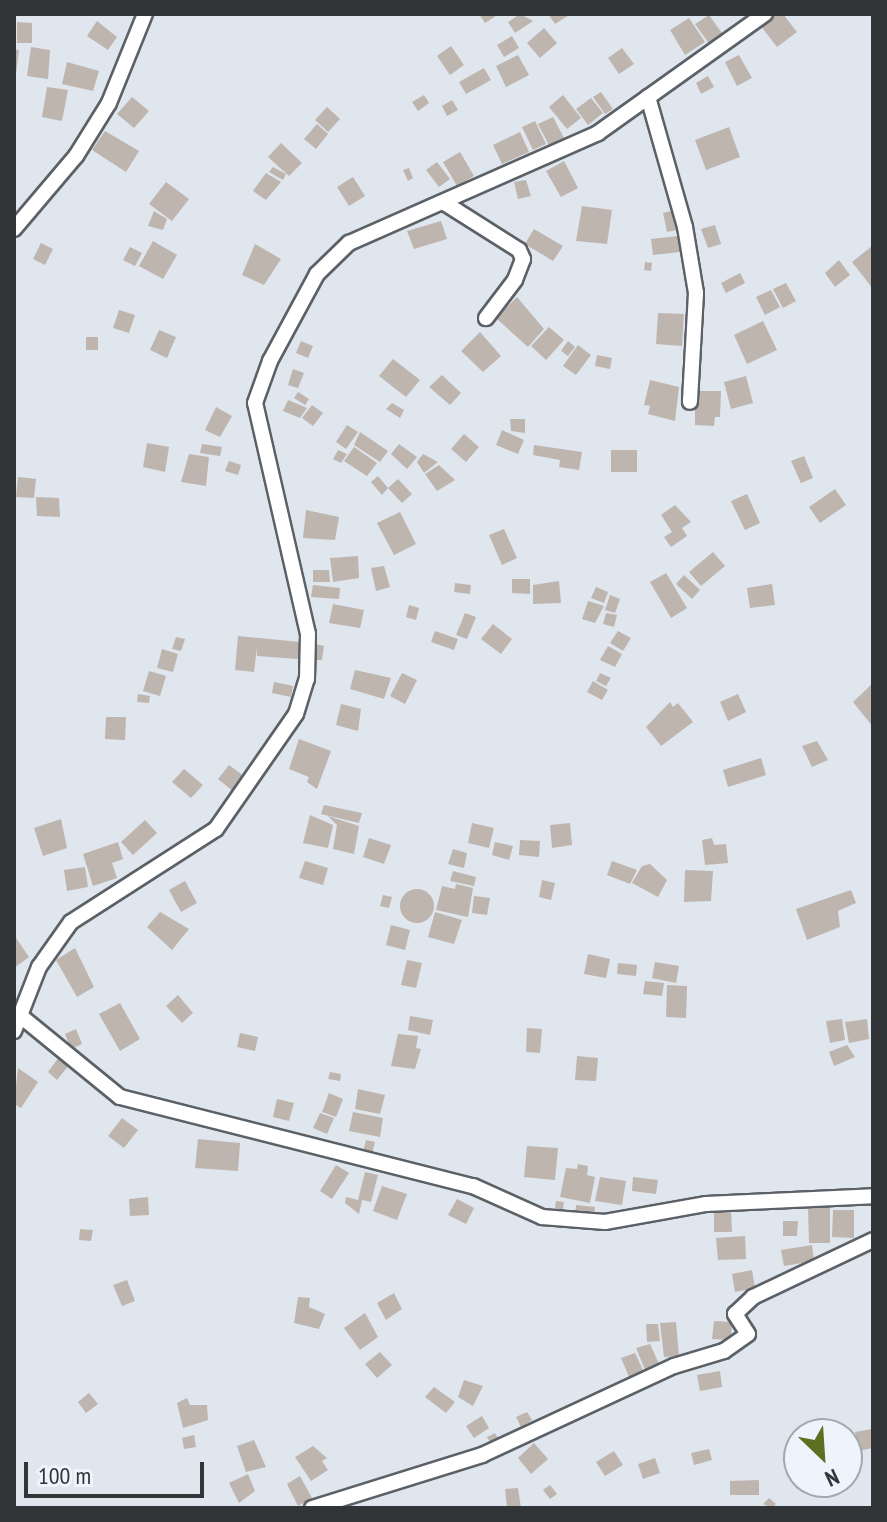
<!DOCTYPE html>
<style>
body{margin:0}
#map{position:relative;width:887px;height:1522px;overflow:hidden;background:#dfe6ee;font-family:"PT Sans Narrow",sans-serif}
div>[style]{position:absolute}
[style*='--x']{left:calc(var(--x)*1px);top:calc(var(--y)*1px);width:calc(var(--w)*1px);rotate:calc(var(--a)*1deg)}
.building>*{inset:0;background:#beb5af}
.round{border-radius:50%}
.roads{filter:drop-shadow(2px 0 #5b6167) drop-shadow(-2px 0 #5b6167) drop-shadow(0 2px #5b6167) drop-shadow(0 -2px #5b6167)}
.street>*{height:14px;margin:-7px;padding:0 7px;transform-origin:7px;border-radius:7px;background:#fff}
span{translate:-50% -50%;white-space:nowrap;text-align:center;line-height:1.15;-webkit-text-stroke:6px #edf4fb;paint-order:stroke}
.frame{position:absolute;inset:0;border:16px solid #323538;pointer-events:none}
.north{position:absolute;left:783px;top:1418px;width:80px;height:80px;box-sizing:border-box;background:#edf4fb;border:2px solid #a2a8ad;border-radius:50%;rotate:155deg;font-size:22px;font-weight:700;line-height:32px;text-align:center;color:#323538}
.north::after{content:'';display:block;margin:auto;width:28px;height:36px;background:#5b7020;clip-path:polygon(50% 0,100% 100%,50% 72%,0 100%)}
.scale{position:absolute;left:24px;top:1462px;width:180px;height:36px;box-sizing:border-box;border:4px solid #323538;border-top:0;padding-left:10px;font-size:24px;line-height:28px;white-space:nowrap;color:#323538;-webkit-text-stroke:6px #edf4fb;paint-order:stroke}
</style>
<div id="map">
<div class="building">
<div style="clip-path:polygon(479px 14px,499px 14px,485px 23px)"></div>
<div style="clip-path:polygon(520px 14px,533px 21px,515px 33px,508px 22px)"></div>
<div style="clip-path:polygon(548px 14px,571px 14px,555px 24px)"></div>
<div style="clip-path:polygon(774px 14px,783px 14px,797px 32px,777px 47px,760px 25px)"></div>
<div style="clip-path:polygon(709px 15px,724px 36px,710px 45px,695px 24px)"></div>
<div style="clip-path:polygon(689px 18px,705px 42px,685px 55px,670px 30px)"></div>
<div style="clip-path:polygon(97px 21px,117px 37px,108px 50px,87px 36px)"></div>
<div style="clip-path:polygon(17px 22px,32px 23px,32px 43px,17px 43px)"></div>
<div style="clip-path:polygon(544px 28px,557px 43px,540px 58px,527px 43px)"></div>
<div style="clip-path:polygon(512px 36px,519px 48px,504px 57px,497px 45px)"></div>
<div style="clip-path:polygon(451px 46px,464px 65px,450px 75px,437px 56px)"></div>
<div style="clip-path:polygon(31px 47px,50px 50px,48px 79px,27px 76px)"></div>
<div style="clip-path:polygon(622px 48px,634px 64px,619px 74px,608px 58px)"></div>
<div style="clip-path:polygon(14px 49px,19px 50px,16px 74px,14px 74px)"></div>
<div style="clip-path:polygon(518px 55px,529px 75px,506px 87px,496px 66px)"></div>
<div style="clip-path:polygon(739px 55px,752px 78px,737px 86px,725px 62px)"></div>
<div style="clip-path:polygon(67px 62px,99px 71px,93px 91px,62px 84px)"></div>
<div style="clip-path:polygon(484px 68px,491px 80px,466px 94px,459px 82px)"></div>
<div style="clip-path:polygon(708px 76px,714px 87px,701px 94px,696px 83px)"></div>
<div style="clip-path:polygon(47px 87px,68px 90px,62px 121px,42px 117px)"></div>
<div style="clip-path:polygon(601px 92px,613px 109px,605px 114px,593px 97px)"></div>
<div style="clip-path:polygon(424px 95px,429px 103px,418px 111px,412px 102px)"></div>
<div style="clip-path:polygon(563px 95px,581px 118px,567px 129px,549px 107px)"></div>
<div style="clip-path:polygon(132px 97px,149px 111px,134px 128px,117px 114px)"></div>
<div style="clip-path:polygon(591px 98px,603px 113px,588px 125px,576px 109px)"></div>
<div style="clip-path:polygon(452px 100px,458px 110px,447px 116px,442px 106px)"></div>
<div style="clip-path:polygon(327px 107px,340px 119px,328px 132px,315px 120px)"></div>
<div style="clip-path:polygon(553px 117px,566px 142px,551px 149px,538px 124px)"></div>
<div style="clip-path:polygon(535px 121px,546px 144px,533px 150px,522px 127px)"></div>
<div style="clip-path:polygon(317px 124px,328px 134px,316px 149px,304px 139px)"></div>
<div style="clip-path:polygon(729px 127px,740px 157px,706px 170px,695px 140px)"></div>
<div style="clip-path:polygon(105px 131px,139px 151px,126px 172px,92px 150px)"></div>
<div style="clip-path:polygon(520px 132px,529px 152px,502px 164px,493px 145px)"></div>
<div style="clip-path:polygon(281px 143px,302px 163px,289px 176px,268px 157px)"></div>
<div style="clip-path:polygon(460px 152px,474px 176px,457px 186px,443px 162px)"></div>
<div style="clip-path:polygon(564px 161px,578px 188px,561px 197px,546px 171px)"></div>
<div style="clip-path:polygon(437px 162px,450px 179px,439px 187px,426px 170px)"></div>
<div style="clip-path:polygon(273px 167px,286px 174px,283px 180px,269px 172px)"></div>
<div style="clip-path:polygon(409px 168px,413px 178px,408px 181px,403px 170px)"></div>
<div style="clip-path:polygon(266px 173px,281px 182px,266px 200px,253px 191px)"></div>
<div style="clip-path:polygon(353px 177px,365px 196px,349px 206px,337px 187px)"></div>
<div style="clip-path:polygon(526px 180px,531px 196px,518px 199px,514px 182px)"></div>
<div style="clip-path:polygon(166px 182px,189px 199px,172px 221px,149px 204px)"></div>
<div style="clip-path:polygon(582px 206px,612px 210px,607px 244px,576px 241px)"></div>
<div style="clip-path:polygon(154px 211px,167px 219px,163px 230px,148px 226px)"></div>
<div style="clip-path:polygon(671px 211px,681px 229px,667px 232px,663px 213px)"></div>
<div style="clip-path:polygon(441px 221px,447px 239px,414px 249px,407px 231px)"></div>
<div style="clip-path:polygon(715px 225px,721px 244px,708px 248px,701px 229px)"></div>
<div style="clip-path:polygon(534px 229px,563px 246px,553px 261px,525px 244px)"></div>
<div style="clip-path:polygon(678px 236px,680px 252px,653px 255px,651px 239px)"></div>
<div style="clip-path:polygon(153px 241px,177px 255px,163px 279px,139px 266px)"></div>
<div style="clip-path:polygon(41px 243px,53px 249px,45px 265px,33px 259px)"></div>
<div style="clip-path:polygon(255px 244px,281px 259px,264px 285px,242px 275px)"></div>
<div style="clip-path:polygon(872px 246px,873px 248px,873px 289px,852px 262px)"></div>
<div style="clip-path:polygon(130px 247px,142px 253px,135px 266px,123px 260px)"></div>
<div style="clip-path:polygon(839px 260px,850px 275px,835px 287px,825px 273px)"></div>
<div style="clip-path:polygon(645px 262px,652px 263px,651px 271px,644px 270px)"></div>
<div style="clip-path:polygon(740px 273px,745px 283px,726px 293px,721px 283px)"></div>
<div style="clip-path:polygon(786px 283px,796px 301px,783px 308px,773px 289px)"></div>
<div style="clip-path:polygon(771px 290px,780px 307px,765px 315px,756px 297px)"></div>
<div style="clip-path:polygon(517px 297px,544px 329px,528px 347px,496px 318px)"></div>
<div style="clip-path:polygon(119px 310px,135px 315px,129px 333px,113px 328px)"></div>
<div style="clip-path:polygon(658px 313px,684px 314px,682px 346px,656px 344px)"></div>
<div style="clip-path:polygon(763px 321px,777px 350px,747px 364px,734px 335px)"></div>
<div style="clip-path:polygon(549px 327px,564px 340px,546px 360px,531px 346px)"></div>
<div style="clip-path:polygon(159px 330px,176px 337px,167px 358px,150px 350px)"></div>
<div style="clip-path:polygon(480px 332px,501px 356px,483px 372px,461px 351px)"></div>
<div style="clip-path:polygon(86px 337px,98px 337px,98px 350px,86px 350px)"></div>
<div style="clip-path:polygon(301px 341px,313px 346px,308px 358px,296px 353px)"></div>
<div style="clip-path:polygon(568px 341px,575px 347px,568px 356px,561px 351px)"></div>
<div style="clip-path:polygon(578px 345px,591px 355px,576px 375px,563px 366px)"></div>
<div style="clip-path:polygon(597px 355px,612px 358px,610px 369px,595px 366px)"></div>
<div style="clip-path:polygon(393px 359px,420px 380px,406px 397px,379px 376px)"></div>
<div style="clip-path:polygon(293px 369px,304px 373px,298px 388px,288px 385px)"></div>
<div style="clip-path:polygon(442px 375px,461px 393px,450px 405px,429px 387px)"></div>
<div style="clip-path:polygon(746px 376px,753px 403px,731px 409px,724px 382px)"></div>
<div style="clip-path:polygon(650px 380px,679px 387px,675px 421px,648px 414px,650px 406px,644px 405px)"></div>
<div style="clip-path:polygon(695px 391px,721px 391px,720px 417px,715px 417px,714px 426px,695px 425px)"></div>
<div style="clip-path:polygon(298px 392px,309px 399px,305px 405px,294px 398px)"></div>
<div style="clip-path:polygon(288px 400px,307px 408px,300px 418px,283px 411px)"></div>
<div style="clip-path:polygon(392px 403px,404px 410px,400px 418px,386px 409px)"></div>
<div style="clip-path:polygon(312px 405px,323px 413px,313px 426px,302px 418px)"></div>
<div style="clip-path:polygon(216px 407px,232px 416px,220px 437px,205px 430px)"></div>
<div style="clip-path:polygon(510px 419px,525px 419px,525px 433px,511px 431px)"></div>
<div style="clip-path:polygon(347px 425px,358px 432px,346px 449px,336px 442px)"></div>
<div style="clip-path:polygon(502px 430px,524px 440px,518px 454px,496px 445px)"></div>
<div style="clip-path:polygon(360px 432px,388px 451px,380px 462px,354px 445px)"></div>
<div style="clip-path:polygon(464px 434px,479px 447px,466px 462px,451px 449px)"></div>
<div style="clip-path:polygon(147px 443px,169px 447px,165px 472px,143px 467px)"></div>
<div style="clip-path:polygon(202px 444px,222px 447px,220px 456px,200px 453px)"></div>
<div style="clip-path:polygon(399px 444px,417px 457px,407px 469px,391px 454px)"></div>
<div style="clip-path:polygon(534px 445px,582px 452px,579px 470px,559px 467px,560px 460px,533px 455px)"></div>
<div style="clip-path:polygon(354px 447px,377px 463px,367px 476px,344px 461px)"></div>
<div style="clip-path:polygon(338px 450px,347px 454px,341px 463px,333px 459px)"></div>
<div style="clip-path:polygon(611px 450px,637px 450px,637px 472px,611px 472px)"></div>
<div style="clip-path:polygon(189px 454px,209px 457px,206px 486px,181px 482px)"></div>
<div style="clip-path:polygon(423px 454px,438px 462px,424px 473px,417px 462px)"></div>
<div style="clip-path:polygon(804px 456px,813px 478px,801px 483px,791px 461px)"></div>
<div style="clip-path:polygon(229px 461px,241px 465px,238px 475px,225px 471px)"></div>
<div style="clip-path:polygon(439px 465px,455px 480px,437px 491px,425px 474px)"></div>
<div style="clip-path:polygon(378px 476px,388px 488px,382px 495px,371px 482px)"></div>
<div style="clip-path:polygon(18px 477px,36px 479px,34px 498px,16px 497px)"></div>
<div style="clip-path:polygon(398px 479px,412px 494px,402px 503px,388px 488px)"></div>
<div style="clip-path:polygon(835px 489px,846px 505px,820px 523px,809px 507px)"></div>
<div style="clip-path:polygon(747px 494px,760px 523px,745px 530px,731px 501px)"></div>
<div style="clip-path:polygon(36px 497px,59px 498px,60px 517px,37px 516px)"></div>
<div style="clip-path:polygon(675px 505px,691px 522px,682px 528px,687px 536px,671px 547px,664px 537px,672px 532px,661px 515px)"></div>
<div style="clip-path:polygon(306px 510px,339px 517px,335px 540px,303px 538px)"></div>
<div style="clip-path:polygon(400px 512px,416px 544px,394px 555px,377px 523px)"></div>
<div style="clip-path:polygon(504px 529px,517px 558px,502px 565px,489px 535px)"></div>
<div style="clip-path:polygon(713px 552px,725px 566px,701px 586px,689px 572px)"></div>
<div style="clip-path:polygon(358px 556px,359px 578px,333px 582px,330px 558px)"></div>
<div style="clip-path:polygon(384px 566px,390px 587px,376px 591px,371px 568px)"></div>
<div style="clip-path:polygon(313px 570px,329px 570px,330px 582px,313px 582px)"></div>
<div style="clip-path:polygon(666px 573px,687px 608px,671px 618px,650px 582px)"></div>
<div style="clip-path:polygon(684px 575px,700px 590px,692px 599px,676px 584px)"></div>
<div style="clip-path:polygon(512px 579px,530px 579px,530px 594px,512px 593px)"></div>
<div style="clip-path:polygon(559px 581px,561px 603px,533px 604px,533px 585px)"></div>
<div style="clip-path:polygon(455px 583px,471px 585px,470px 594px,454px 592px)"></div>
<div style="clip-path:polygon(772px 584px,775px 605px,750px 608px,747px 588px)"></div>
<div style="clip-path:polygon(313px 585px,340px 588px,339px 599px,311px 597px)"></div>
<div style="clip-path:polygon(596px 587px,608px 592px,604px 603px,591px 598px)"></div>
<div style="clip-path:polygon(610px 595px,620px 599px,615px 613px,605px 610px)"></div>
<div style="clip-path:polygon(588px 601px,604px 606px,595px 623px,582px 619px)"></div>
<div style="clip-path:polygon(333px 604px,364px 610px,360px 628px,329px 623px)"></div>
<div style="clip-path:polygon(409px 605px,419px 608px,416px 620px,406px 617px)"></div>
<div style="clip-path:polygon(465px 613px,476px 617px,467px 639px,456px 635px)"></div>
<div style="clip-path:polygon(606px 613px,617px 615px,614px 627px,603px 624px)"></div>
<div style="clip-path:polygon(493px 624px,512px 639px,501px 654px,481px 639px)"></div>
<div style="clip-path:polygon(435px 631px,458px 639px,454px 650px,431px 642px)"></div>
<div style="clip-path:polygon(618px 631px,631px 638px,623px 651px,610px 643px)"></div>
<div style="clip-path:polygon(238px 636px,300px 642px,298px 659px,257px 656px,257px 647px,254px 672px,235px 670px)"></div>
<div style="clip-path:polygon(176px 637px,185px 639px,181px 651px,172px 649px)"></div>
<div style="clip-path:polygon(315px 644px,324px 646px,322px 660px,314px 660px)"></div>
<div style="clip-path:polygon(608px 646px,622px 654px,615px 667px,600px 660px)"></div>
<div style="clip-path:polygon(162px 649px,178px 654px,173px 672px,157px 668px)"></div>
<div style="clip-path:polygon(355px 670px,391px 678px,384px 699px,350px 689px)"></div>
<div style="clip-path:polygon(149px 671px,166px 676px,160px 696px,143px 691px)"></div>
<div style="clip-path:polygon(402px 673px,417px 680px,405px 704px,390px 696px)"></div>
<div style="clip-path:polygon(600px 673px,611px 678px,606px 686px,596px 681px)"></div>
<div style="clip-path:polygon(593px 681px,608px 690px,602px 700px,587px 692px)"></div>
<div style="clip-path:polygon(274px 682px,293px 686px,291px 697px,272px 693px)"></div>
<div style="clip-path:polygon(873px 683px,873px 727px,853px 702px)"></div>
<div style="clip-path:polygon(138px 694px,150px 696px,149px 703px,137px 702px)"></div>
<div style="clip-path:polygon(738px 694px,746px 712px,728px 721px,720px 702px)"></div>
<div style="clip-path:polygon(670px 702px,673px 707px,678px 703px,693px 722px,661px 746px,646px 727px)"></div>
<div style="clip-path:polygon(341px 704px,361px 709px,358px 731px,336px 725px)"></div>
<div style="clip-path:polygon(106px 717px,126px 717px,125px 740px,105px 739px)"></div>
<div style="clip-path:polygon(299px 739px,331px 751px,317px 789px,307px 782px,309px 777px,289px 769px)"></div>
<div style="clip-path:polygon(817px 741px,828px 760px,812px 767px,802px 746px)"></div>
<div style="clip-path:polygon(761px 758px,766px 775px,728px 787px,723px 770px)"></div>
<div style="clip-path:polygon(229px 765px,245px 777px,234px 792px,218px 779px)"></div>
<div style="clip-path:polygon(184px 769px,203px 785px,191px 798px,172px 782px)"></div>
<div style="clip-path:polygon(324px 805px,362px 813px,359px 823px,321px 814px)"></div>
<div style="clip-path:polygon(310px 815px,333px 825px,328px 848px,303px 843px)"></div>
<div style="clip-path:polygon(328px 816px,359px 826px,354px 854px,333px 849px,337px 825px)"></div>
<div style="clip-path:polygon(61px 819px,67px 848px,43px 856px,34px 828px)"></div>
<div style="clip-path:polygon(145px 820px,157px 833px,133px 855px,121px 842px)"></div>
<div style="clip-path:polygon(472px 823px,494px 828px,489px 848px,468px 843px)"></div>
<div style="clip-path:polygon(570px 823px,572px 845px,552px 848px,550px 825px)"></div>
<div style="clip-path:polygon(369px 838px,391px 845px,384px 864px,363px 857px)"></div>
<div style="clip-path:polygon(712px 838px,714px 845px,726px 844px,728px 863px,705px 865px,702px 840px)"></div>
<div style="clip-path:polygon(520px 840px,540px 841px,539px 857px,519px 855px)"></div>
<div style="clip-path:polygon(118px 842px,123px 859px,112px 863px,117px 878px,93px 886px,83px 854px)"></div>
<div style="clip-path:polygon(495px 842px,513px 846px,509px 860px,492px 855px)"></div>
<div style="clip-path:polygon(453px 849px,467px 853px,464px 868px,448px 864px)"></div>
<div style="clip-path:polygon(305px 861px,328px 868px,323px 885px,299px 878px)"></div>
<div style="clip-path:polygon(612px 861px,637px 870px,630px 884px,607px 875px)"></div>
<div style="clip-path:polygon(650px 864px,667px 880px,658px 897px,632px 883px,642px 866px)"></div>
<div style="clip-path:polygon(85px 867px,88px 887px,67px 891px,64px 870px)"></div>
<div style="clip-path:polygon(685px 870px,713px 871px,711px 901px,684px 902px)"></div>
<div style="clip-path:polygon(453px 871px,476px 877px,474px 886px,450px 881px)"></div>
<div style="clip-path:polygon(542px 880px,555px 883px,551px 900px,539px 897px)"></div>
<div style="clip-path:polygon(185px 881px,197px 903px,181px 912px,169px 890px)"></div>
<div style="clip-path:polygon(456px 884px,473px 888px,468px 917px,436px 910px,442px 886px,455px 889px)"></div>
<div class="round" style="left:400px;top:889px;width:34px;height:34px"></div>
<div style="clip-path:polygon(851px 890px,856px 903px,838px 911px,840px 927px,807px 940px,796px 909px)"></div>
<div style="clip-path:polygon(383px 895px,392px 897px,389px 908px,380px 906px)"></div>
<div style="clip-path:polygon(474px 896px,490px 898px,487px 915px,472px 913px)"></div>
<div style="clip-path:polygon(160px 912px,189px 929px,172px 950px,147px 927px)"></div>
<div style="clip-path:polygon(435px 912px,462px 920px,454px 944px,428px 937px)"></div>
<div style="clip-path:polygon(391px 925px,410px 930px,405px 950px,386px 945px)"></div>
<div style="clip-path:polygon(14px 935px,29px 957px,14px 968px)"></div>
<div style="clip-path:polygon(75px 948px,94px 987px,77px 997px,56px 960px)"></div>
<div style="clip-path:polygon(588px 954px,610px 959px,606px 978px,584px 974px)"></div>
<div style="clip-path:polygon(407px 960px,422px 963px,416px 988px,401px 985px)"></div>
<div style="clip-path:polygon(655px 962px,679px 966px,676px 983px,652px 978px)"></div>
<div style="clip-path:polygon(618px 963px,637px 965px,636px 976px,617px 974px)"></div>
<div style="clip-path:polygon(645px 981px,664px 983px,662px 996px,643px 994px)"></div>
<div style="clip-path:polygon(667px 985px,687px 986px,686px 1018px,666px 1017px)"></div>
<div style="clip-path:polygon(178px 995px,193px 1013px,182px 1023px,166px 1006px)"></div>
<div style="clip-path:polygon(120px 1003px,140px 1039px,120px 1051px,99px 1014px)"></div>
<div style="clip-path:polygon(410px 1016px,433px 1020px,430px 1035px,408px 1030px)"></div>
<div style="clip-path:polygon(842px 1019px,845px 1040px,830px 1043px,826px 1021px)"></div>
<div style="clip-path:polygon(867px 1019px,869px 1039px,849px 1043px,845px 1022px)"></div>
<div style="clip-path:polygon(527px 1028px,542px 1029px,540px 1053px,526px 1052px)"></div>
<div style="clip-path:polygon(76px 1029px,82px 1044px,71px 1049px,65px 1034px)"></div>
<div style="clip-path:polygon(240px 1033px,258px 1037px,255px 1051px,237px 1047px)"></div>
<div style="clip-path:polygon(398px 1034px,418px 1036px,416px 1048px,421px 1049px,415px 1069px,391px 1066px)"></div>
<div style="clip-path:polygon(847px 1045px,855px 1057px,834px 1066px,829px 1052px)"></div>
<div style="clip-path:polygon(577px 1056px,598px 1058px,596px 1081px,575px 1080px)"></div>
<div style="clip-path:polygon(59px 1057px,69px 1065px,57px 1080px,48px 1072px)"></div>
<div style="clip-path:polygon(18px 1068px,38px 1082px,21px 1108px,14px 1104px)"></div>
<div style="clip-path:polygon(330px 1072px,341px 1074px,340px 1081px,328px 1079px)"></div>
<div style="clip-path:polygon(358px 1089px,385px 1095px,380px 1114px,355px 1109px)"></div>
<div style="clip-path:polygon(329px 1093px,343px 1099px,336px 1117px,322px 1112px)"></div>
<div style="clip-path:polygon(277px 1099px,294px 1103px,289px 1121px,273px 1117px)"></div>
<div style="clip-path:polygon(353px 1112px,383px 1118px,380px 1137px,349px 1131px)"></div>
<div style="clip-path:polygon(320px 1113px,334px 1118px,327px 1134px,313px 1128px)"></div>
<div style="clip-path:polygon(122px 1118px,138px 1130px,124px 1148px,108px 1136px)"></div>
<div style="clip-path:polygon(198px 1139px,240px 1143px,238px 1171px,195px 1168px)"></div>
<div style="clip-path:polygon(366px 1140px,375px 1142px,372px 1154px,363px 1152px)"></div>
<div style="clip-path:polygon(527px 1146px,558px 1148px,555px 1180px,524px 1177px)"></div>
<div style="clip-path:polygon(578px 1164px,588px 1166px,587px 1175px,595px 1177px,590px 1203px,560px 1197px,566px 1168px,577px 1169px)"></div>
<div style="clip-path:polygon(336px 1165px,349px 1173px,332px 1199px,320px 1191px)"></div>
<div style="clip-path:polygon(365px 1172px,378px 1175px,371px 1202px,362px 1200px,359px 1214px,345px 1203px,346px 1197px,358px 1200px)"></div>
<div style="clip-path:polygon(600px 1177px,626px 1181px,622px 1205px,595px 1201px)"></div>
<div style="clip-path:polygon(633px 1177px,658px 1180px,656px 1194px,632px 1191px)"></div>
<div style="clip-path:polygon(382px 1186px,407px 1194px,397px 1220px,373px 1211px)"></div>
<div style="clip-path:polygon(148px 1197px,149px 1215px,130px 1216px,129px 1199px)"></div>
<div style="clip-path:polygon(457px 1199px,474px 1208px,466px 1224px,448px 1215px)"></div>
<div style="clip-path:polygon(556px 1201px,564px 1202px,562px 1215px,554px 1214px)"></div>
<div style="clip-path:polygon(576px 1205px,595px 1207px,594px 1218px,575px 1217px)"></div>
<div style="clip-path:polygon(808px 1207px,830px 1207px,830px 1243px,809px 1243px)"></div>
<div style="clip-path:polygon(731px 1210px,732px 1232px,714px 1232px,714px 1211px)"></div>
<div style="clip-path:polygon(833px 1210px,854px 1210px,854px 1238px,832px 1237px)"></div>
<div style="clip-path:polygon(783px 1221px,798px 1221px,797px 1236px,783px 1236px)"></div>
<div style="clip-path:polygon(80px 1229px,93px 1230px,91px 1241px,79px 1240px)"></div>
<div style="clip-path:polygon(745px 1236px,746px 1259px,718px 1260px,716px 1238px)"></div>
<div style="clip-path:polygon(812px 1245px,814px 1261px,784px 1266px,781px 1250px)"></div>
<div style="clip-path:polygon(752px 1270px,755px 1288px,735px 1292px,732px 1274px)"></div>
<div style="clip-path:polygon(127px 1280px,135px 1301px,122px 1306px,113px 1285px)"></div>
<div style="clip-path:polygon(394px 1293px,402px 1309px,386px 1320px,377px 1303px)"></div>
<div style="clip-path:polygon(298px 1297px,310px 1298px,309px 1307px,325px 1314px,319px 1329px,294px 1323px)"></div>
<div style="clip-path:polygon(365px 1313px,378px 1337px,360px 1350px,344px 1328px)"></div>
<div style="clip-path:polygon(714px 1321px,732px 1322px,731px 1340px,712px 1339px)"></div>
<div style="clip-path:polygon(676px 1322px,679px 1356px,664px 1357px,660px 1323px)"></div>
<div style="clip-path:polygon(646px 1324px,658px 1324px,660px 1341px,647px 1342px)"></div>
<div style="clip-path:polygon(650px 1344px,660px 1366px,646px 1372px,636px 1348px)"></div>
<div style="clip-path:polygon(380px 1352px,392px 1365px,377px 1378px,365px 1364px)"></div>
<div style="clip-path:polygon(635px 1353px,643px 1370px,629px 1377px,621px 1358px)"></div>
<div style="clip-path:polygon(720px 1371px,722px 1387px,700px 1391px,697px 1375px)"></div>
<div style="clip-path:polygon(464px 1380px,483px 1386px,473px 1406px,458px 1397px)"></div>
<div style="clip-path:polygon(434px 1387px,455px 1402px,446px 1413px,425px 1397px)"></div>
<div style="clip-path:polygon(89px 1393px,98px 1404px,86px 1413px,78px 1402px)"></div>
<div style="clip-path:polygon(187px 1398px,190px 1405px,207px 1405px,208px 1420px,183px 1428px,177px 1403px)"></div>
<div style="clip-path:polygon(527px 1412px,532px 1420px,521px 1427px,516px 1417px)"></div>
<div style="clip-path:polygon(482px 1416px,489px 1428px,474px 1438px,466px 1426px)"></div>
<div style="clip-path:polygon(812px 1424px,842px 1424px,842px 1434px,812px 1434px)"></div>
<div style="clip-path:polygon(872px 1429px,873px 1448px,859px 1451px,855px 1432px)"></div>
<div style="clip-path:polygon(495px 1433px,500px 1442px,492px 1446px,487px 1437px)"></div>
<div style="clip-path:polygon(194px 1435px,196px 1447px,184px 1449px,182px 1438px)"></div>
<div style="clip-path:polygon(254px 1440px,266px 1467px,246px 1472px,237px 1446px)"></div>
<div style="clip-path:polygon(534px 1443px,548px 1459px,531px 1474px,518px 1458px)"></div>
<div style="clip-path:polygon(313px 1446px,327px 1458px,322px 1461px,328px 1470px,311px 1481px,295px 1457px)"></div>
<div style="clip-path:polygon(709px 1449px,712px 1460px,694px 1465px,691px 1453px)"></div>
<div style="clip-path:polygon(614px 1451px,623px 1465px,605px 1476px,596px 1462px)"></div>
<div style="clip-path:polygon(655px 1458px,660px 1473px,643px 1479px,638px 1464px)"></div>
<div style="clip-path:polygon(248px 1474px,255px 1491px,239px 1503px,229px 1483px)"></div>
<div style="clip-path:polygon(300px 1476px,312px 1498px,298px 1506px,287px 1484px)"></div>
<div style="clip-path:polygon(759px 1480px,759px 1495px,730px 1495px,730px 1481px)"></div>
<div style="clip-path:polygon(550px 1485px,557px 1494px,550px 1499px,543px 1490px)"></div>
<div style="clip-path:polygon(518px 1488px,521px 1508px,507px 1508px,505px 1489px)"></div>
<div style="clip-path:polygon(769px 1498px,776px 1504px,772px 1508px,763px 1504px)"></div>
</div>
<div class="roads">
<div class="street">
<div style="--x:648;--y:97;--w:135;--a:74.1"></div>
<div style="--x:685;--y:227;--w:67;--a:80.5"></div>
<div style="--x:696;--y:293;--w:109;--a:93.2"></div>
<div style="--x:443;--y:202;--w:90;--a:32.3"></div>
<div style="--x:519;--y:250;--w:10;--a:66"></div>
<div style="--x:523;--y:259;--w:22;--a:111"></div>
<div style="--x:515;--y:280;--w:48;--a:127.3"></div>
<div style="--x:14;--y:229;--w:96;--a:-49.7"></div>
<div style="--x:76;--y:156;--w:62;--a:-58.1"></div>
<div style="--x:109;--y:103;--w:96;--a:-68"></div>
<div style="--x:23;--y:1018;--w:125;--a:39.2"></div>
<div style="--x:120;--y:1097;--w:364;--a:14.2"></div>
<div style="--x:473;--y:1186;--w:76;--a:24.2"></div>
<div style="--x:542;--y:1217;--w:63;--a:4.5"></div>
<div style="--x:605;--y:1222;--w:103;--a:-10.1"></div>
<div style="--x:706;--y:1204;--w:167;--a:-2.7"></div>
<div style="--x:14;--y:1031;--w:69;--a:-68.7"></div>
<div style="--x:39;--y:967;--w:55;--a:-54.6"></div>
<div style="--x:71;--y:922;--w:172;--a:-32.7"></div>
<div style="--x:216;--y:829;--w:140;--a:-55.2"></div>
<div style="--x:296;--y:714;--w:37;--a:-73"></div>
<div style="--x:307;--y:679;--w:45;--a:-88.7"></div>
<div style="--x:308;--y:634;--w:237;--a:-102.9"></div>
<div style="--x:255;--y:403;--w:45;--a:-70.3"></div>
<div style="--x:270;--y:361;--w:99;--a:-61.6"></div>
<div style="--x:317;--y:274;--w:45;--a:-44.1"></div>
<div style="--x:349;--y:243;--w:272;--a:-23.8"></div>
<div style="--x:598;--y:133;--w:205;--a:-35.5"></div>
<div style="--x:312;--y:1508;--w:178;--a:-17.3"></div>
<div style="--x:482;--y:1455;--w:212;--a:-24.9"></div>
<div style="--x:674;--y:1366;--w:52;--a:-16.7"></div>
<div style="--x:724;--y:1351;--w:29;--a:-35"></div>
<div style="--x:748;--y:1334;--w:24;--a:-123"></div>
<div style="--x:735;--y:1314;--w:25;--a:-43"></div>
<div style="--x:753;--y:1297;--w:133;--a:-25.4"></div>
</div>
</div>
<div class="frame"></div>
<div class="north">N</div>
<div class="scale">100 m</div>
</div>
